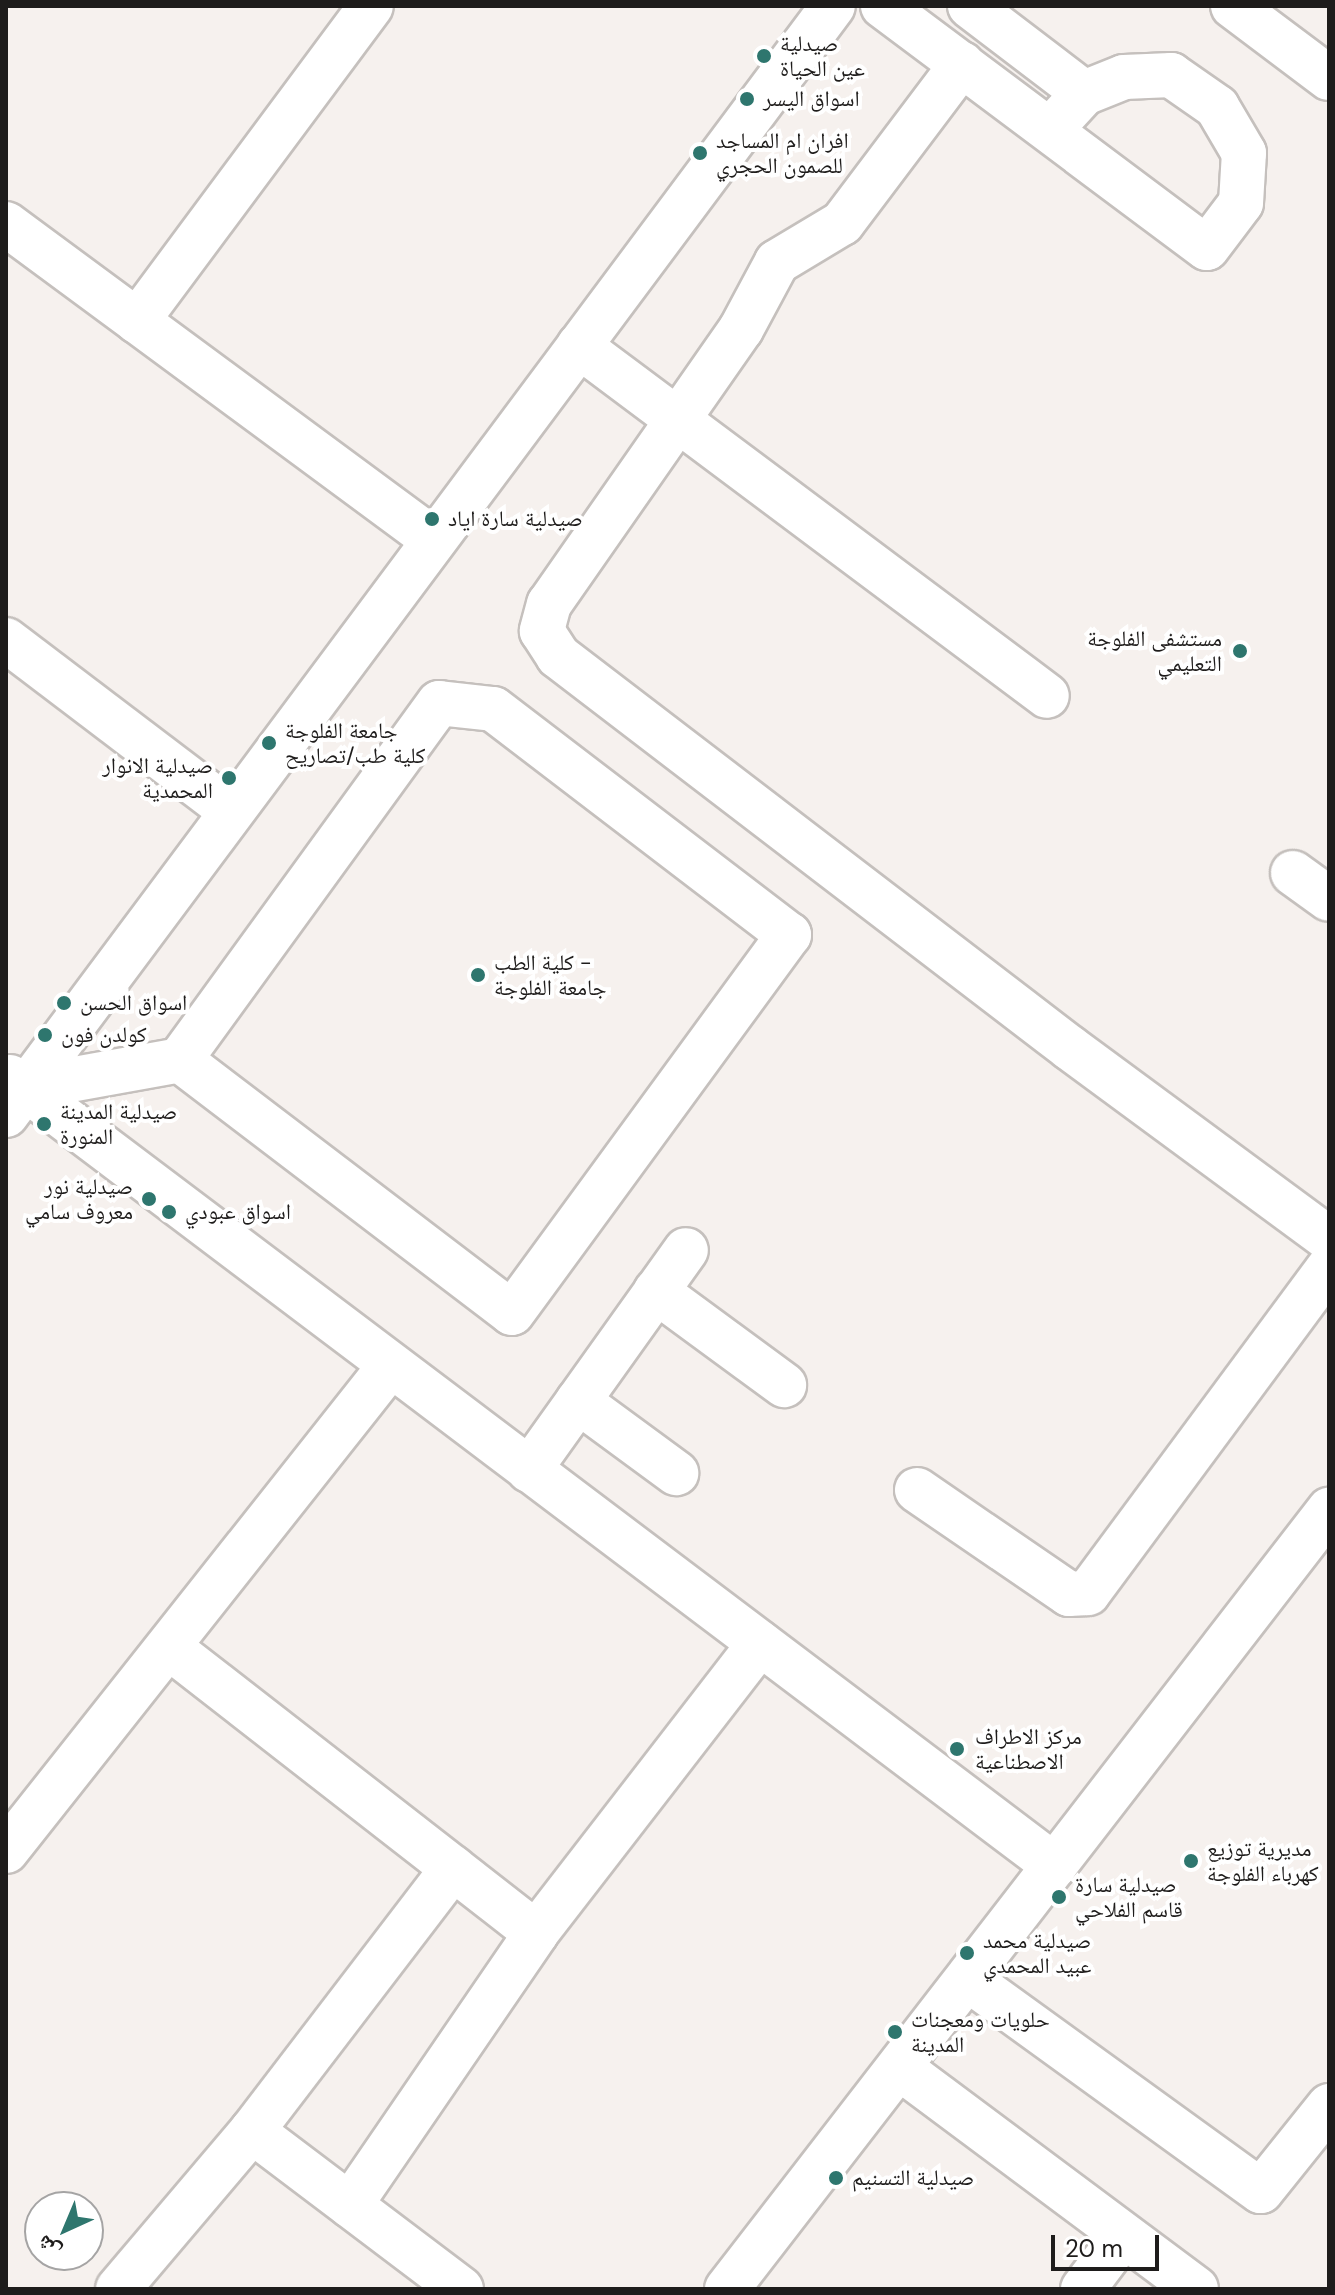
<!DOCTYPE html>
<meta charset="utf-8">
<style>
body{margin:0}
#map{position:relative;width:1335px;height:2295px;overflow:hidden;background:#f6f1ee;font-family:"DM Sans","Noto Naskh Arabic",sans-serif}
div>[style]{position:absolute}
[style*='--x']{left:calc(var(--x)*1px);top:calc(var(--y)*1px);width:calc(var(--w)*1px);rotate:calc(var(--a)*1deg)}
.roads{filter:drop-shadow(2px 0 #c5c0bd) drop-shadow(-2px 0 #c5c0bd) drop-shadow(0 2px #c5c0bd) drop-shadow(0 -2px #c5c0bd)}
.minor>*{height:44px;margin:-22px;padding:0 22px;transform-origin:22px;border-radius:22px;background:#fff}
.dots>*{width:22px;height:22px;translate:-50% -50%;box-sizing:border-box;border:4px solid #fff;border-radius:50%}
span{translate:-50% -50%;white-space:nowrap;text-align:center;line-height:1.15;-webkit-text-stroke:8px #fff;paint-order:stroke}
.poi-label{font-size:22px;color:#1e1c1b}
.left{translate:0 -50%;text-align:left}
.right{translate:-100% -50%;text-align:right}
.frame{position:absolute;inset:0;border:8px solid #1e1c1b;pointer-events:none}
.north{position:absolute;left:24px;top:2191px;width:80px;height:80px;box-sizing:border-box;background:#fff;border:2px solid #a5a4a4;border-radius:50%;rotate:224deg;font-size:22px;font-weight:700;line-height:32px;text-align:center;color:#1e1c1b}
.north::after{content:'';display:block;margin:auto;width:28px;height:36px;background:#2e766e;clip-path:polygon(50% 0,100% 100%,50% 72%,0 100%)}
.scale{position:absolute;left:1051px;top:2235px;width:108px;height:36px;box-sizing:border-box;border:4px solid #1e1c1b;border-top:0;padding-left:10px;font-size:24px;line-height:28px;white-space:nowrap;color:#1e1c1b;-webkit-text-stroke:6px #fff;paint-order:stroke}
</style>
<div id="map">
<div class="roads">
<div class="minor">
<div style="--x:883;--y:6;--w:404;--a:36.8"></div>
<div style="--x:1207;--y:248;--w:56;--a:-52.9"></div>
<div style="--x:1241;--y:203;--w:50;--a:-86.6"></div>
<div style="--x:1244;--y:153;--w:53;--a:-120.4"></div>
<div style="--x:1217;--y:107;--w:56;--a:-145.2"></div>
<div style="--x:1171;--y:75;--w:47;--a:177.6"></div>
<div style="--x:1124;--y:77;--w:43;--a:158.2"></div>
<div style="--x:1084;--y:93;--w:50;--a:132.6"></div>
<div style="--x:970;--y:6;--w:143;--a:37.3"></div>
<div style="--x:1233;--y:6;--w:120;--a:36.9"></div>
<div style="--x:962;--y:64;--w:199;--a:127"></div>
<div style="--x:842;--y:223;--w:76;--a:149"></div>
<div style="--x:777;--y:262;--w:76;--a:118.2"></div>
<div style="--x:741;--y:329;--w:335;--a:124.9"></div>
<div style="--x:549;--y:604;--w:28;--a:105"></div>
<div style="--x:542;--y:631;--w:30;--a:57"></div>
<div style="--x:558;--y:656;--w:645;--a:37.44"></div>
<div style="--x:1070;--y:1048;--w:322;--a:36.4"></div>
<div style="--x:6;--y:224;--w:532;--a:36.44"></div>
<div style="--x:137;--y:321;--w:392;--a:-53.4"></div>
<div style="--x:579;--y:346;--w:584;--a:36.79"></div>
<div style="--x:6;--y:640;--w:283;--a:37.2"></div>
<div style="--x:1293;--y:873;--w:44;--a:35.8"></div>
<div style="--x:10;--y:1077;--w:1309;--a:37.05"></div>
<div style="--x:25;--y:1088;--w:158;--a:-10.2"></div>
<div style="--x:180;--y:1060;--w:417;--a:37.3"></div>
<div style="--x:512;--y:1313;--w:469;--a:-53.8"></div>
<div style="--x:789;--y:935;--w:372;--a:-142.6"></div>
<div style="--x:493;--y:709;--w:54;--a:-173.7"></div>
<div style="--x:439;--y:703;--w:441;--a:126"></div>
<div style="--x:6;--y:1115;--w:1383;--a:-53.29"></div>
<div style="--x:656;--y:1291;--w:159;--a:36.3"></div>
<div style="--x:578;--y:1401;--w:122;--a:36.3"></div>
<div style="--x:529;--y:1470;--w:270;--a:-54.5"></div>
<div style="--x:917;--y:1490;--w:184;--a:34.4"></div>
<div style="--x:1069;--y:1594;--w:19;--a:-3"></div>
<div style="--x:1088;--y:1593;--w:405;--a:-53.5"></div>
<div style="--x:170;--y:1648;--w:464;--a:37.9"></div>
<div style="--x:6;--y:1851;--w:619;--a:-51.63"></div>
<div style="--x:969;--y:1980;--w:360;--a:35.9"></div>
<div style="--x:1261;--y:2191;--w:109;--a:-51.3"></div>
<div style="--x:900;--y:2068;--w:369;--a:36.7"></div>
<div style="--x:252;--y:2131;--w:262;--a:37.1"></div>
<div style="--x:350;--y:2205;--w:330;--a:-55.6"></div>
<div style="--x:536;--y:1933;--w:366;--a:-52.3"></div>
<div style="--x:118;--y:2289;--w:207;--a:-49.7"></div>
<div style="--x:252;--y:2131;--w:331;--a:-52.6"></div>
<div style="--x:727;--y:2289;--w:985;--a:-52.3"></div>
<div style="--x:1083;--y:2289;--w:66;--a:-53"></div>
</div>
</div>
<div class="dots">
<div style="left:764px;top:56px;background:#2e766e"></div>
<div style="left:747px;top:99px;background:#2e766e"></div>
<div style="left:700px;top:153px;background:#2e766e"></div>
<div style="left:432px;top:519px;background:#2e766e"></div>
<div style="left:1240px;top:651px;background:#2e766e"></div>
<div style="left:269px;top:743px;background:#2e766e"></div>
<div style="left:229px;top:778px;background:#2e766e"></div>
<div style="left:478px;top:975px;background:#2e766e"></div>
<div style="left:64px;top:1003px;background:#2e766e"></div>
<div style="left:45px;top:1035px;background:#2e766e"></div>
<div style="left:44px;top:1124px;background:#2e766e"></div>
<div style="left:149px;top:1199px;background:#2e766e"></div>
<div style="left:169px;top:1212px;background:#2e766e"></div>
<div style="left:957px;top:1749px;background:#2e766e"></div>
<div style="left:1191px;top:1861px;background:#2e766e"></div>
<div style="left:1059px;top:1897px;background:#2e766e"></div>
<div style="left:967px;top:1953px;background:#2e766e"></div>
<div style="left:895px;top:2032px;background:#2e766e"></div>
<div style="left:836px;top:2178px;background:#2e766e"></div>
</div>
<div class="poi-label">
<span class="left" style="left:780px;top:56px">صيدلية<br>عين الحياة</span>
<span class="left" style="left:763px;top:99px">اسواق اليسر</span>
<span class="left" style="left:716px;top:153px">افران ام المساجد<br>للصمون الحجري</span>
<span class="left" style="left:448px;top:519px">صيدلية سارة اياد</span>
<span class="right" style="left:1222px;top:651px">مستشفى الفلوجة<br>التعليمي</span>
<span class="left" style="left:285px;top:743px">جامعة الفلوجة<br>كلية طب/تصاريح</span>
<span class="right" style="left:213px;top:778px">صيدلية الانوار<br>المحمدية</span>
<span class="left" style="left:494px;top:975px">كلية الطب -<br>جامعة الفلوجة</span>
<span class="left" style="left:80px;top:1003px">اسواق الحسن</span>
<span class="left" style="left:61px;top:1035px">كولدن فون</span>
<span class="left" style="left:60px;top:1124px">صيدلية المدينة<br>المنورة</span>
<span class="right" style="left:133px;top:1199px">صيدلية نور<br>معروف سامي</span>
<span class="left" style="left:185px;top:1212px">اسواق عبودي</span>
<span class="left" style="left:975px;top:1749px">مركز الاطراف<br>الاصطناعية</span>
<span class="left" style="left:1207px;top:1861px">مديرية توزيع<br>كهرباء الفلوجة</span>
<span class="left" style="left:1075px;top:1897px">صيدلية سارة<br>قاسم الفلاحي</span>
<span class="left" style="left:983px;top:1953px">صيدلية محمد<br>عبيد المحمدي</span>
<span class="left" style="left:911px;top:2032px">حلويات ومعجنات<br>المدينة</span>
<span class="left" style="left:852px;top:2178px">صيدلية التسنيم</span>
</div>
<div class="frame"></div>
<div class="north">ش</div>
<div class="scale">20 m</div>
</div>
